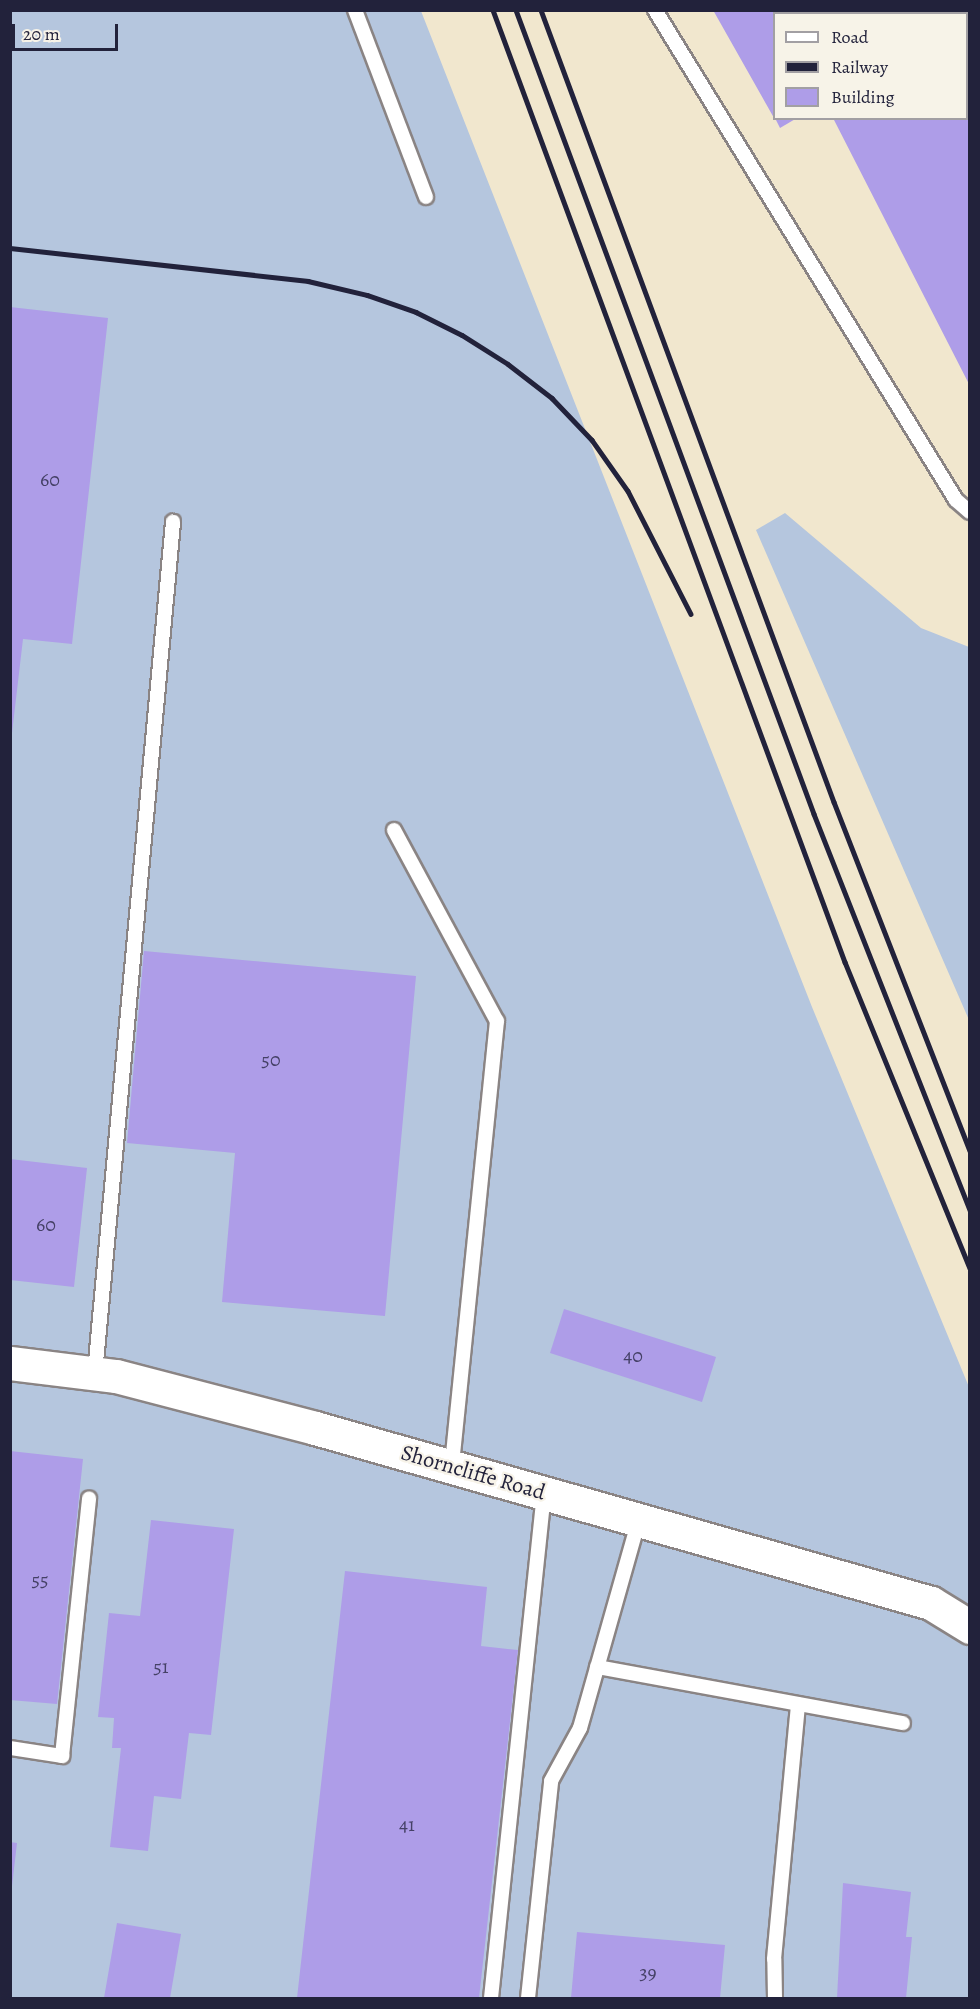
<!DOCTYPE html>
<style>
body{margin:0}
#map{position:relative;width:980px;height:2009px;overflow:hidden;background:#f1e7ce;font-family:Alegreya,serif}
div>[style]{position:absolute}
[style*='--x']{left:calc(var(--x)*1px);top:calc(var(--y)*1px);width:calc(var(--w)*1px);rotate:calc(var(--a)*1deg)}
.industrial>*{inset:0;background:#b5c6de}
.building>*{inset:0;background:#ae9de8}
.roads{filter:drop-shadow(2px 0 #8a8484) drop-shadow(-2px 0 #8a8484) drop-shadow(0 2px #8a8484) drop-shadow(0 -2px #8a8484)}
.lane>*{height:14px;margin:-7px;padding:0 7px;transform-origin:7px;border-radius:7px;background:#fff}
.secondary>*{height:33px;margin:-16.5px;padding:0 16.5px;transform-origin:16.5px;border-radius:16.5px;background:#fff}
.rail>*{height:4.5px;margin:-2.25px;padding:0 2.25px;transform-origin:2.25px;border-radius:2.25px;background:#22223b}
span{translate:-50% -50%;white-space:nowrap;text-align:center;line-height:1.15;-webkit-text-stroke:4.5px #f7f3e8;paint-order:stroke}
.number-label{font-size:20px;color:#454166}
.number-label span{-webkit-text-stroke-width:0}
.street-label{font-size:22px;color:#22223b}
.frame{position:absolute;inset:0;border:12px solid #22223b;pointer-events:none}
.legend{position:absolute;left:773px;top:12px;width:195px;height:108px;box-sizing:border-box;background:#f7f3e8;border:2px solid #a29fa3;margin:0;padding:8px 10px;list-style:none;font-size:18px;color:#22223b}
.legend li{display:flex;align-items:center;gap:12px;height:30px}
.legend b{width:30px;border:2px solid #a29fa3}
.scale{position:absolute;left:12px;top:24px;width:106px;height:27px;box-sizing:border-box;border:3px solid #22223b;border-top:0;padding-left:8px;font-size:18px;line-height:21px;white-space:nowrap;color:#22223b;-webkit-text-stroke:4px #f7f3e8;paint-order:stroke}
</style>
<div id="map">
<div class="industrial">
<div style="clip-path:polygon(11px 11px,421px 11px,812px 1007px,969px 1387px,969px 1998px,11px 1998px)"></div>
<div style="clip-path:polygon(785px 513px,921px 628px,969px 647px,969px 1020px,756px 530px)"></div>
</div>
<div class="building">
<div style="clip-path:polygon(713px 10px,970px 10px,970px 386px,833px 118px,966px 118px,966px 14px,774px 14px,774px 118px)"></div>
<div style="clip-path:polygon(775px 118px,797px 118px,780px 128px)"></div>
<div style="clip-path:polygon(10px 307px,108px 318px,72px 644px,23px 639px,12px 733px)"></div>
<div style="clip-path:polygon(144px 951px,416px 976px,385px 1316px,222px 1302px,235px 1153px,127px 1143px)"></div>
<div style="clip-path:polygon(10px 1159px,87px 1168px,74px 1287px,10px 1280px)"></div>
<div style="clip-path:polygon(564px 1309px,716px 1357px,702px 1402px,550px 1353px)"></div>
<div style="clip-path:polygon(10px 1451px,83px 1459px,57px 1704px,10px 1700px)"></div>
<div style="clip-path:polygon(151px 1520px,234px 1529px,211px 1735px,189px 1733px,181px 1799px,154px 1796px,148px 1851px,110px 1847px,121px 1748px,112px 1748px,114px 1718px,98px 1717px,109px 1613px,140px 1616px)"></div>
<div style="clip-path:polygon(345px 1571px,487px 1587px,481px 1646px,518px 1650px,479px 1998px,297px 1998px)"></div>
<div style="clip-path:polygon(10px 1842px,17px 1843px,12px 1886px,10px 1886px)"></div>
<div style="clip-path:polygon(843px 1883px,911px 1892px,906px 1937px,912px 1937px,906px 1998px,837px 1998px)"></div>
<div style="clip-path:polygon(117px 1923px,181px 1934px,170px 1998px,104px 1998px)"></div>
<div style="clip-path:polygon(577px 1932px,725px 1945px,720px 1998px,571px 1998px)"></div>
</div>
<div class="roads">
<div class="lane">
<div style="--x:355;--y:10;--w:200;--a:69.2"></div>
<div style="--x:655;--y:10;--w:575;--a:58.44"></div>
<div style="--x:956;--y:500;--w:18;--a:41"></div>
<div style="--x:394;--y:830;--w:217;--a:61.7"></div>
<div style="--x:497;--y:1021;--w:447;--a:95.8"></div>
<div style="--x:95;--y:1373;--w:855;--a:-84.76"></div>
<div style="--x:597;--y:1667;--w:311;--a:10.4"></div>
<div style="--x:10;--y:1748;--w:53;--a:8.7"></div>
<div style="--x:62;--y:1756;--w:259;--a:-84"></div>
<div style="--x:491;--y:1998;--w:508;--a:-84.01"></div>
<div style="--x:528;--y:1998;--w:218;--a:-83.9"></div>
<div style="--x:551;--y:1781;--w:60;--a:-61.3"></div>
<div style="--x:580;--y:1728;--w:216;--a:-74.2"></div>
<div style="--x:775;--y:1998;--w:39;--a:-91"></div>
<div style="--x:774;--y:1959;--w:256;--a:-84.6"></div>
</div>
<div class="secondary">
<div style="--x:10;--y:1363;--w:107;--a:7"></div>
<div style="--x:116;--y:1376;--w:206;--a:14.6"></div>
<div style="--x:315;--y:1428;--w:640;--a:15.86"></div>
<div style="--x:931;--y:1603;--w:46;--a:31.6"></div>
</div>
</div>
<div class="rail">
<div style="--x:493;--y:10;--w:1015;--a:69.71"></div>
<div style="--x:845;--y:962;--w:331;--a:67.8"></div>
<div style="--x:516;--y:10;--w:857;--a:69.66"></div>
<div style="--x:814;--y:814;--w:426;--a:68.5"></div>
<div style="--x:541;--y:10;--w:844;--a:69.7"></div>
<div style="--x:834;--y:802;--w:374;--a:68.7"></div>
<div style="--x:10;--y:248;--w:300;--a:6.3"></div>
<div style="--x:308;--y:281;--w:61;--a:13.3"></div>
<div style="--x:367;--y:295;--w:52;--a:19.1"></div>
<div style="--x:416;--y:312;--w:51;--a:26.6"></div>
<div style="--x:462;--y:335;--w:54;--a:32.2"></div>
<div style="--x:508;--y:364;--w:56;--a:37.7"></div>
<div style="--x:552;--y:398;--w:58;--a:46.4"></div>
<div style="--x:592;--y:440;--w:62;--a:54.8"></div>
<div style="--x:628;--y:491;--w:138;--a:62.9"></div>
</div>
<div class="number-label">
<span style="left:50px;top:479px">60</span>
<span style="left:271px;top:1059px">50</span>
<span style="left:46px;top:1224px">60</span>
<span style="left:633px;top:1355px">40</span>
<span style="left:40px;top:1579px">55</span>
<span style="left:161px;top:1666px">51</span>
<span style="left:407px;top:1824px">41</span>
<span style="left:648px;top:1972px">39</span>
</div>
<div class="street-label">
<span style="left:473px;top:1473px;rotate:16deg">Shorncliffe Road</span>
</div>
<div class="frame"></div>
<ul class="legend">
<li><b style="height:8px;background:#fff"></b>Road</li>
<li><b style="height:8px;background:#22223b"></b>Railway</li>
<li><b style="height:16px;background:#ae9de8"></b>Building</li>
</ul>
<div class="scale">20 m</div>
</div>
